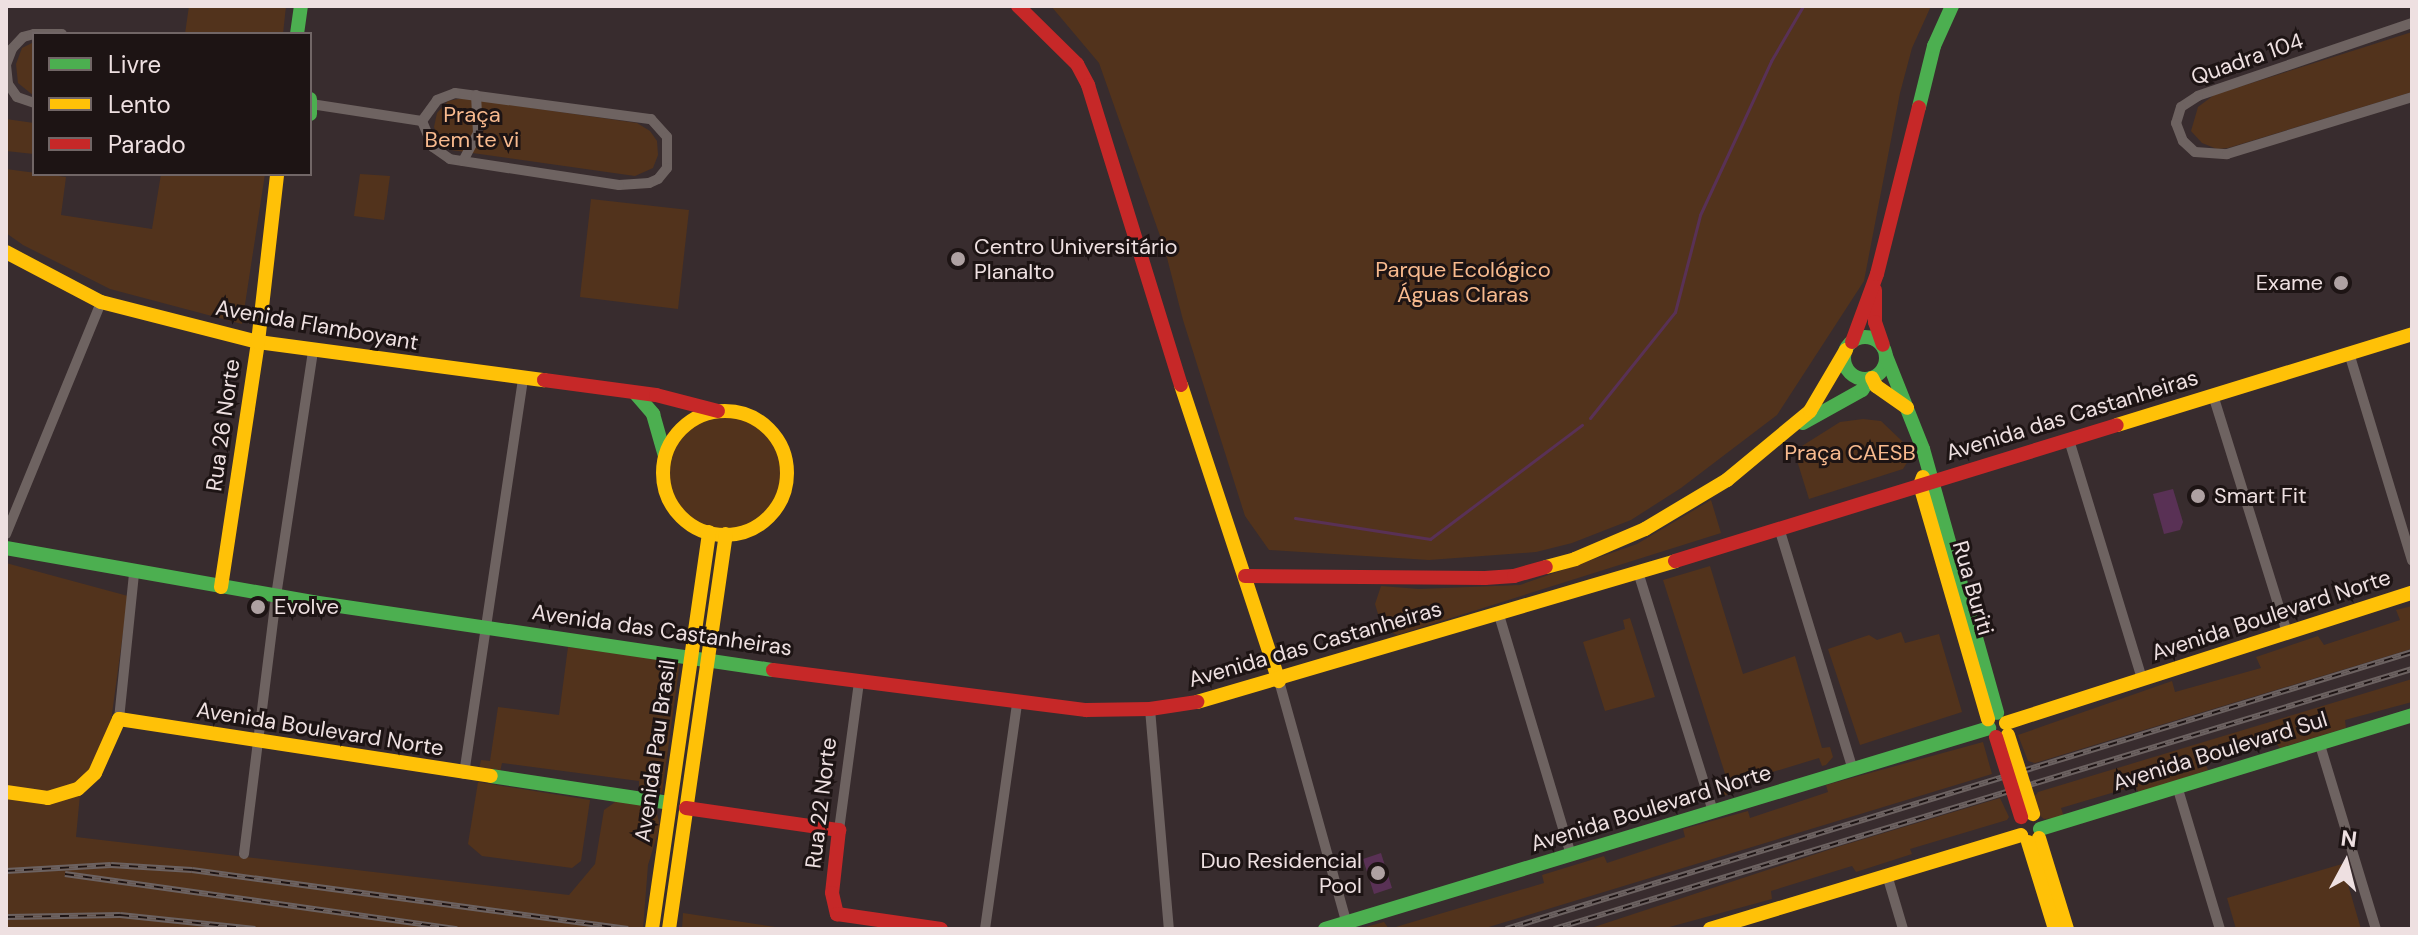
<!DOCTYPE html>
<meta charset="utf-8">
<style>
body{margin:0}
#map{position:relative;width:2418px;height:935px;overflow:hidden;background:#382c2e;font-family:"DM Sans",sans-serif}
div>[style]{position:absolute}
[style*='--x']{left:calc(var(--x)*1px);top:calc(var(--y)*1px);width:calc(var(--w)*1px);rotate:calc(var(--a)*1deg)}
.green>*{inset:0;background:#52331c}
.round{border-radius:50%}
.water>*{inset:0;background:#593155}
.stream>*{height:3px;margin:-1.5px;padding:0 1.5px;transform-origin:1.5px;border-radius:1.5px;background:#593155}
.street>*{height:10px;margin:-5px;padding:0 5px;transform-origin:5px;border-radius:5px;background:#6e6361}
.fast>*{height:14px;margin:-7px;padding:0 7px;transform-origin:7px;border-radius:7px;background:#4caf50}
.fast>.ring{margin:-7px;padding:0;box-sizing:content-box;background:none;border:14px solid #4caf50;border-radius:50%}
.slow>*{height:14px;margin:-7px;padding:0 7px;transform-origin:7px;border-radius:7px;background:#ffc107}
.slow>.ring{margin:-7px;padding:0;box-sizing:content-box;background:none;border:14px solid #ffc107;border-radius:50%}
.jam>*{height:14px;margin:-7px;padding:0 7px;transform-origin:7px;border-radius:7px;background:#c62828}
.rail>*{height:6px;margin-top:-3px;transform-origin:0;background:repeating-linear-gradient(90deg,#1d1414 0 9px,#6c6261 0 18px);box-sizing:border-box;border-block:2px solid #6c6261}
.slow-bridge>*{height:14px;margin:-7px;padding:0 7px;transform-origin:7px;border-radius:7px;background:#ffc107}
.jam-bridge>*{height:14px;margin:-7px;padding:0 7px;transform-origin:7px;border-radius:7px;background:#c62828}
.dots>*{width:22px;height:22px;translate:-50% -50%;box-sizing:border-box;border:4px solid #1d1414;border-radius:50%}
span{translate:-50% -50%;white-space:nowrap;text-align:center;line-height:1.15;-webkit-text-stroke:6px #1d1414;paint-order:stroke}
.street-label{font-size:22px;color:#eee0e1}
.park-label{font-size:22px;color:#f8ba8e}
.poi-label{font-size:22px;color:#eee0e1}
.left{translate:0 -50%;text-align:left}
.right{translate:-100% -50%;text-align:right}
.frame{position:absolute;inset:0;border:8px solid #eee0e1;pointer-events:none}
.legend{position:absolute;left:32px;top:32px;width:280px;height:144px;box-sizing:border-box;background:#1d1414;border:2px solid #716666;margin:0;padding:10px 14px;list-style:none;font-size:24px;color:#eee0e1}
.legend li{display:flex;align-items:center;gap:16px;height:40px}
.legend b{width:40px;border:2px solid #716666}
.north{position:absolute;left:2306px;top:823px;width:80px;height:80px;-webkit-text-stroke:6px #1d1414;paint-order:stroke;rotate:7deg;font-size:22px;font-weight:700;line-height:32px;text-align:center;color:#eee0e1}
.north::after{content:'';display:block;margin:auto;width:28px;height:36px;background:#eee0e1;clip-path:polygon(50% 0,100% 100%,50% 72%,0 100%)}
</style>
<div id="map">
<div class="green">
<div style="clip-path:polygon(189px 6px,286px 6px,283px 34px,185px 34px)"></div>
<div style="clip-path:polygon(1051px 6px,1931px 6px,1912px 48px,1900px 93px,1864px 281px,1777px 415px,1681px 488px,1631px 520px,1572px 543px,1536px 552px,1429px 560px,1269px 550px,1245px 516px,1183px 320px,1165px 250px,1099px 63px)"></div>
<div style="clip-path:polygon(2412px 32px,2412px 92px,2228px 148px,2217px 149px,2202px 143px,2191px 131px,2198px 107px,2214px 95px)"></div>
<div style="clip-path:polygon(34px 42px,34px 96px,18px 83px,16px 64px,22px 48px)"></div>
<div style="clip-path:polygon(463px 98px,637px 123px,650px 131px,657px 141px,658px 155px,653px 168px,635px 176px,451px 150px,439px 140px,434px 127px,437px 113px,448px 101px)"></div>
<div style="clip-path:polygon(6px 119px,34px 123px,34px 154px,6px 151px)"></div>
<div style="clip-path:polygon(6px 169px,66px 177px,61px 215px,152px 229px,161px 174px,265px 174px,242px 324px,110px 289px,23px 245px,6px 233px)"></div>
<div style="clip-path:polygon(360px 174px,390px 176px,384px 220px,354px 216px)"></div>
<div style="clip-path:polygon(591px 199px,689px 210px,678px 309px,580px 297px)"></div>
<div class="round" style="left:668px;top:414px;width:118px;height:118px"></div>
<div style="clip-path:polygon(1863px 419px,1881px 421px,1903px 442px,1908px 461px,1903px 469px,1809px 499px,1794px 451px,1840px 422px)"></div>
<div style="clip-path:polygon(1711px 500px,1721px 533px,1397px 635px,1382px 627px,1375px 604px,1381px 586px,1419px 589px,1520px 585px,1637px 544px)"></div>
<div style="clip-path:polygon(6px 563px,128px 596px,109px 736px,81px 784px,76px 837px,569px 895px,595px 864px,604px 810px,618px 800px,655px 806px,660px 826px,648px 865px,643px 929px,6px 929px)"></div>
<div style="clip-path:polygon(1710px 566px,1743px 674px,1795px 656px,1822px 748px,1830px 747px,1833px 757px,1826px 765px,1822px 766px,1819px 758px,1733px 784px,1735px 792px,1720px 797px,1717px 787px,1728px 783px,1663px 580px)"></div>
<div style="clip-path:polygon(2412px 606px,2411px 649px,2035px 763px,2028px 761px,2018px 735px,2172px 681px,2175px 692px,2261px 668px,2256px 657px,2318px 636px,2324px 645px,2400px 620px,2396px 610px)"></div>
<div style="clip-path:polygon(1630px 618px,1655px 697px,1605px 711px,1583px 642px,1625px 629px,1623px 620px)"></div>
<div style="clip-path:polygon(1901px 632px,1905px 643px,1939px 634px,1962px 712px,1860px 745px,1828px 649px,1869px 635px,1877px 640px)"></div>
<div style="clip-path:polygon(568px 647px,680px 662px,662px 793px,639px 790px,639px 781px,502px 763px,500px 772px,479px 769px,481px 760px,490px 761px,498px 707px,559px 715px)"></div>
<div style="clip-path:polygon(2412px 679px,2412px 702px,2345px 720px,2346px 728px,2280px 748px,2275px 742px,2205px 763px,2208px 770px,2139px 793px,2135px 786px,2061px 808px,2064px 817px,2044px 819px,2039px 815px,2035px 796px,2038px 792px)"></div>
<div style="clip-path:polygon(1983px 742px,1992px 774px,1482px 929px,1358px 929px,1384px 922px,1389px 929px,1544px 883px,1542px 875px,1604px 856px,1607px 863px,1685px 837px,1683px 829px,1748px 811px,1750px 818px,1828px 792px,1826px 785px)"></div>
<div style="clip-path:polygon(478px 782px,590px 800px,581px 861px,572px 868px,482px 856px,468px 844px)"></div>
<div style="clip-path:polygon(2000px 798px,2009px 817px,2007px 820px,1910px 849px,1912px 854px,1856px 872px,1852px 866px,1771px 891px,1772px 899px,1662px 929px,1588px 929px,1834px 848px)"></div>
<div style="clip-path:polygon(2342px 864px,2361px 929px,2236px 929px,2227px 898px)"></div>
<div style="clip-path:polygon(683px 913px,789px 929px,790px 929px,682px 929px)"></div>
</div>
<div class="water">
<div style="clip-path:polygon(2173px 489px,2183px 522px,2180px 530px,2164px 534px,2153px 494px)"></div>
<div style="clip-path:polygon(1381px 853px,1392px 888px,1374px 894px,1363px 859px)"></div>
</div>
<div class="stream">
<div style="--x:1590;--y:418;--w:136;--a:-51.3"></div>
<div style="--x:1675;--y:312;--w:100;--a:-75.5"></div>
<div style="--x:1700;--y:215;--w:170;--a:-65.2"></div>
<div style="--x:1771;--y:61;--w:64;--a:-59.8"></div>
<div style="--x:1295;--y:518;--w:137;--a:8.8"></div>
<div style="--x:1430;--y:539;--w:190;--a:-36.9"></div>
</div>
<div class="street">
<div style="--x:2412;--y:23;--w:226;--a:161.2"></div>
<div style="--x:2198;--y:96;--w:20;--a:147"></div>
<div style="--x:2181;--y:107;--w:17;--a:107"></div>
<div style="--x:2176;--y:123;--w:19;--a:69"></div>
<div style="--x:2183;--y:141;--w:16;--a:43"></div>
<div style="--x:2195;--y:152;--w:32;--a:4"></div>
<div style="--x:2227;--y:154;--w:194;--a:-17.1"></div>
<div style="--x:34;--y:34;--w:11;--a:165"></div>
<div style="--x:23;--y:37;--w:16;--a:133"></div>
<div style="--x:12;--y:49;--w:17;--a:111"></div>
<div style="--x:6;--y:65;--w:19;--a:84"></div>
<div style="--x:8;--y:84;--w:16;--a:55"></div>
<div style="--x:17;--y:97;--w:18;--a:19"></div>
<div style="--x:34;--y:34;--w:28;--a:0"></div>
<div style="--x:455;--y:93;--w:198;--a:7.6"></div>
<div style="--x:651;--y:119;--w:24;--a:48"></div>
<div style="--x:667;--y:137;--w:31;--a:90"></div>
<div style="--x:667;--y:168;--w:14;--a:129"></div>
<div style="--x:658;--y:179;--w:10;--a:156"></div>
<div style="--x:649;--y:183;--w:30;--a:176"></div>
<div style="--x:619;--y:185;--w:171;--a:-171.3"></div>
<div style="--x:450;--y:159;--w:21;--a:-145"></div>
<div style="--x:433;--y:147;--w:28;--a:-113"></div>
<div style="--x:422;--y:121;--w:26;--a:-54"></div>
<div style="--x:437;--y:100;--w:19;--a:-21"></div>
<div style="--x:311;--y:104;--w:112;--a:8.7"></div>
<div style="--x:463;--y:161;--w:32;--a:-62"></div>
<div style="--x:478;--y:133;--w:38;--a:-93"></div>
<div style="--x:2349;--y:353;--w:217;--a:73.1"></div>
<div style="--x:2213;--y:395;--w:249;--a:72.7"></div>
<div style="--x:2069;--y:440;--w:250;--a:73"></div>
<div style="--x:1779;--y:528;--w:253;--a:73"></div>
<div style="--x:6;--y:534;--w:251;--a:-67.7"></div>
<div style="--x:1638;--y:572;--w:251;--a:72.6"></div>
<div style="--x:1499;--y:615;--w:251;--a:73.3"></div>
<div style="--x:1279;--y:681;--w:252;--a:74.4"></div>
<div style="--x:1150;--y:709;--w:221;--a:85.1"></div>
<div style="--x:119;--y:719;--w:147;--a:-84.1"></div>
<div style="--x:2320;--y:745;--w:192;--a:73.1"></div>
<div style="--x:464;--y:774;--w:400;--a:-81.5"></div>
<div style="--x:2177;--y:786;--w:149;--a:73.3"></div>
<div style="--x:839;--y:830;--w:149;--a:-82.3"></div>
<div style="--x:244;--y:854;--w:260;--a:-82.9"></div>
<div style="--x:276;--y:596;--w:249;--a:-81.4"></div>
<div style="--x:1887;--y:875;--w:56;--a:73.5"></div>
<div style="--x:985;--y:929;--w:228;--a:-81.9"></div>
</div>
<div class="fast">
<div style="--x:297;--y:34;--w:28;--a:-82"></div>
<div style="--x:310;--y:99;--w:15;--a:90"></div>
<div style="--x:1919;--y:107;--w:63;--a:-76.2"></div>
<div style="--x:1934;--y:46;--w:44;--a:-65.8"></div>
<div class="ring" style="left:1844px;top:337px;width:28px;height:28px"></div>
<div style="--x:1886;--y:356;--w:100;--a:68.3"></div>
<div style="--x:1923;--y:449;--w:274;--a:74.3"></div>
<div style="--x:635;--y:393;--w:28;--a:49"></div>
<div style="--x:653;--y:414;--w:44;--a:74.1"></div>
<div style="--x:1803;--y:423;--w:68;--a:-29.2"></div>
<div style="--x:1862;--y:390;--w:14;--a:-56"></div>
<div style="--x:6;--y:548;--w:311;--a:10"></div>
<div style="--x:312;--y:602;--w:466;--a:8.4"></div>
<div style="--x:491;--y:776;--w:180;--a:8.6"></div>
<div style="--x:2040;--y:829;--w:389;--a:-17"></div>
<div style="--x:1325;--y:929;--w:694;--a:-16.84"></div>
</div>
<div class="slow">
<div style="--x:6;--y:252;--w:107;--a:27.8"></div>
<div style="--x:101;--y:302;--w:162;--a:14.3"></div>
<div style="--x:258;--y:342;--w:289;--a:7.6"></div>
<div style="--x:1872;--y:378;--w:9;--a:63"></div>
<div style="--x:1876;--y:386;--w:38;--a:35"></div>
<div style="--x:1181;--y:385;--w:312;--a:71.7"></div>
<div class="ring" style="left:663px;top:411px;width:110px;height:110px"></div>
<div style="--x:2117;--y:425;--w:309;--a:-17.1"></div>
<div style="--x:1923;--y:477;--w:9;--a:111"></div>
<div style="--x:1920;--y:485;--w:244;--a:73.8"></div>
<div style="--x:1546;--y:567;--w:30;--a:-15"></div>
<div style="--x:1575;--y:559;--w:76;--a:-23.2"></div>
<div style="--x:1645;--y:529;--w:96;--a:-30.9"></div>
<div style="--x:1727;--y:480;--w:108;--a:-39.7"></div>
<div style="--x:1810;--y:411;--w:71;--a:-59.5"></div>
<div style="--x:221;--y:587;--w:248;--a:-81.4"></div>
<div style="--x:258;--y:342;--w:169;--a:-83.5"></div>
<div style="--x:1197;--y:702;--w:498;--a:-16.4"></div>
<div style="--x:2006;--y:723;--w:426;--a:-17.8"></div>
<div style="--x:6;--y:792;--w:42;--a:8.1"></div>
<div style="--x:48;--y:798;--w:31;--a:-17"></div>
<div style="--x:78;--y:789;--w:23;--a:-43"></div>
<div style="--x:95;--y:773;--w:59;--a:-66"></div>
<div style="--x:119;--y:719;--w:376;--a:8.7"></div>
<div style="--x:2039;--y:838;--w:95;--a:72.9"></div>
<div style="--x:2028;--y:842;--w:91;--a:72.8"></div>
<div style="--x:652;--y:929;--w:401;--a:-81.8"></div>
<div style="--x:669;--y:929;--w:399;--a:-81.8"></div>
<div style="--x:1710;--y:929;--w:325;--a:-16.8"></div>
</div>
<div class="jam">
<div style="--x:1018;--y:6;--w:83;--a:44.5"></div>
<div style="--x:1077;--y:64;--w:24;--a:62"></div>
<div style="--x:1088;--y:85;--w:314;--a:72.8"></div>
<div style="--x:1875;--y:290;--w:32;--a:90"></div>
<div style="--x:1875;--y:322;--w:24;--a:71"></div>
<div style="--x:1852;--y:342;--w:72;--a:-69.8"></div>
<div style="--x:1877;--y:274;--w:172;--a:-75.9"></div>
<div style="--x:544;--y:380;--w:113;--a:7.6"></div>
<div style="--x:656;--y:395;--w:64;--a:14.5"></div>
<div style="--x:1675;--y:561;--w:462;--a:-17.1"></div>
<div style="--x:1245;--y:576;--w:240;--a:0.5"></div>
<div style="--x:1485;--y:578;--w:29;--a:-4"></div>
<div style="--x:1514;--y:576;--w:33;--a:-16"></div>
<div style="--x:773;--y:670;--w:316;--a:7.3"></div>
<div style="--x:1086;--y:710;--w:64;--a:-0.9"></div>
<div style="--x:1150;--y:709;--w:48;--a:-8.5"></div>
<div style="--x:686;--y:808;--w:155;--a:8.2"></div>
<div style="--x:839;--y:830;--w:63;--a:96.3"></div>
<div style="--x:832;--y:893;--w:22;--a:77"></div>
<div style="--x:837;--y:914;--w:105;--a:8.2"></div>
</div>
<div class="rail">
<div style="--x:6;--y:871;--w:105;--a:-3.3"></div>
<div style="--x:111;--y:865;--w:81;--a:3.5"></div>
<div style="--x:192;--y:870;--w:440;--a:7.7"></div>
<div style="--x:65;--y:874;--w:396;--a:8"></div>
<div style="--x:6;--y:917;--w:114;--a:-1"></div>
<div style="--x:120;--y:915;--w:136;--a:5.9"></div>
<div style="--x:1506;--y:929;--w:947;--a:-17"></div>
<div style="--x:1554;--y:929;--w:897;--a:-16.86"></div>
</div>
<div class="slow-bridge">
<div style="--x:2008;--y:735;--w:83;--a:72.4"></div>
</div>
<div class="jam-bridge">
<div style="--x:1996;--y:737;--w:84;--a:72.6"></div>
</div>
<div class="dots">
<div style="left:958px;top:259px;background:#aea1a2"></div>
<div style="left:2341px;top:283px;background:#aea1a2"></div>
<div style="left:2198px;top:496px;background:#aea1a2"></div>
<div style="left:258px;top:607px;background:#aea1a2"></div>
<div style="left:1378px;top:873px;background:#aea1a2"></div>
</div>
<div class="street-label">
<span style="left:2247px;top:59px;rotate:-19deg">Quadra 104</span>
<span style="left:317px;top:325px;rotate:10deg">Avenida Flamboyant</span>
<span style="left:2072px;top:415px;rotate:-17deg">Avenida das Castanheiras</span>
<span style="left:223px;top:425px;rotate:-82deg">Rua 26 Norte</span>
<span style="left:1973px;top:588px;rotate:74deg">Rua Buriti</span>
<span style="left:2271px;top:615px;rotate:-18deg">Avenida Boulevard Norte</span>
<span style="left:662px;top:630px;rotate:8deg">Avenida das Castanheiras</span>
<span style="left:1315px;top:644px;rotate:-16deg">Avenida das Castanheiras</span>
<span style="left:320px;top:729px;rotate:9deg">Avenida Boulevard Norte</span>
<span style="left:655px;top:751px;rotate:-82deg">Avenida Pau Brasil</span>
<span style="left:2220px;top:751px;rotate:-17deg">Avenida Boulevard Sul</span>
<span style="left:821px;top:803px;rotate:-83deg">Rua 22 Norte</span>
<span style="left:1651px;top:808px;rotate:-17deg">Avenida Boulevard Norte</span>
</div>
<div class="park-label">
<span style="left:472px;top:127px">Praça<br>Bem te vi</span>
<span style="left:1463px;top:282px">Parque Ecológico<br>Águas Claras</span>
<span style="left:1850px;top:453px">Praça CAESB</span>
</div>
<div class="poi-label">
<span class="left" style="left:974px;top:259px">Centro Universitário<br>Planalto</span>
<span class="right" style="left:2323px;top:283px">Exame</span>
<span class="left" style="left:2214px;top:496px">Smart Fit</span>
<span class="left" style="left:274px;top:607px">Evolve</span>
<span class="right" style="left:1362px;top:873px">Duo Residencial<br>Pool</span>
</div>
<div class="frame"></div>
<ul class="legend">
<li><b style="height:10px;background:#4caf50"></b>Livre</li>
<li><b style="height:10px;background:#ffc107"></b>Lento</li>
<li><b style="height:10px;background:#c62828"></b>Parado</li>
</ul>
<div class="north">N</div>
</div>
